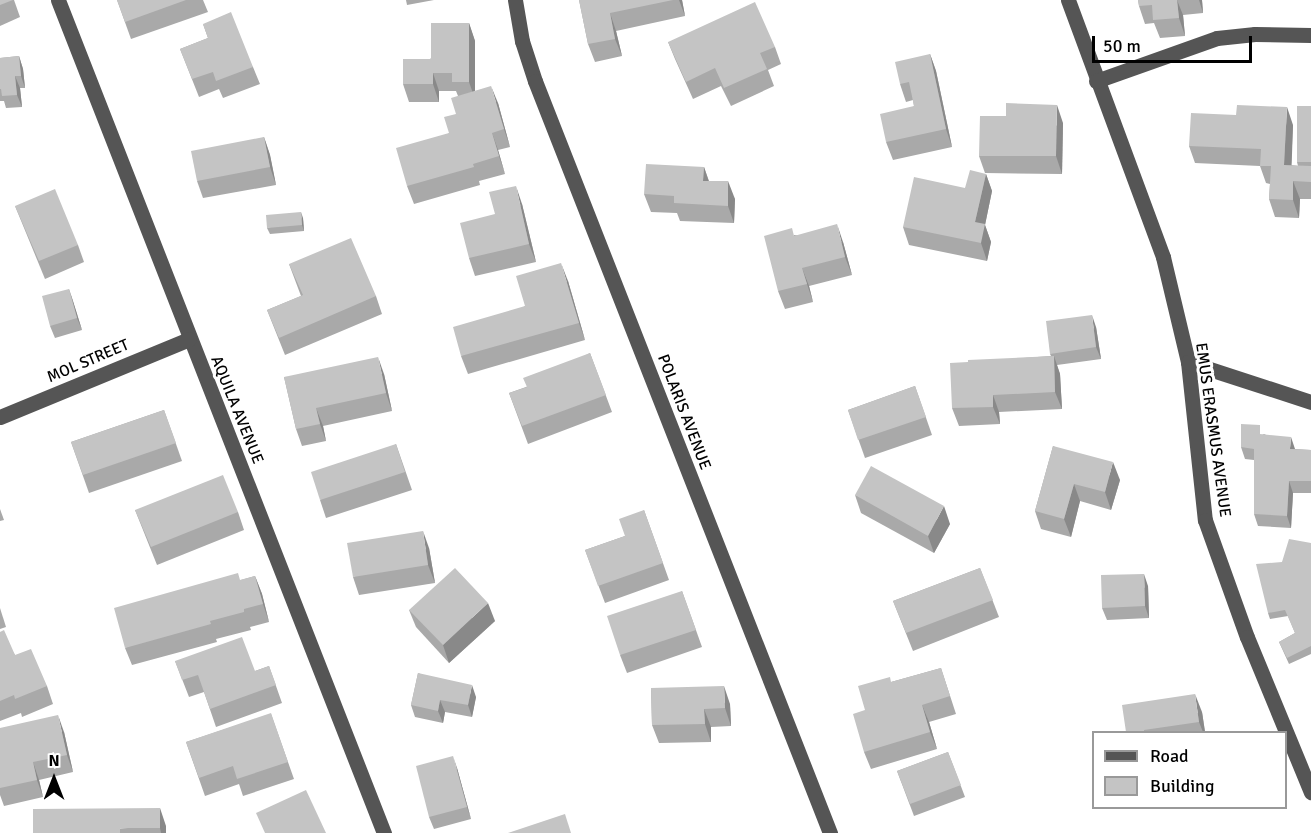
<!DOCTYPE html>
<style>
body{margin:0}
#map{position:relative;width:1311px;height:833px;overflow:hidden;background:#fff;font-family:Signika,sans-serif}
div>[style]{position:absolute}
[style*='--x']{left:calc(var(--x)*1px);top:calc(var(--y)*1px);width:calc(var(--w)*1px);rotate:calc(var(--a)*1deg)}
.minor>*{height:15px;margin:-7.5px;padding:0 7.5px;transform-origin:7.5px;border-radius:7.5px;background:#555}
.wall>*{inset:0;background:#a9a9a9}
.shaded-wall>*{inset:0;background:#898989}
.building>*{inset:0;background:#c4c4c4}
span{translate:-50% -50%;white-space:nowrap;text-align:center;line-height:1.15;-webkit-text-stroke:6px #fff;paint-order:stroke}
.street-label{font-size:16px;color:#000}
.legend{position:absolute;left:1092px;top:731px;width:195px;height:78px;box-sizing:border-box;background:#fff;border:2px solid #999;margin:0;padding:8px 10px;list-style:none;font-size:18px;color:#000}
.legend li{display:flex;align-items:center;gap:12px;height:30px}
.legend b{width:30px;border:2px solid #999}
.north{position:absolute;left:24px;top:749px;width:60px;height:60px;-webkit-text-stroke:4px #fff;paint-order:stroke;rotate:0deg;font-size:16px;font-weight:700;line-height:24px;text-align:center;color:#000}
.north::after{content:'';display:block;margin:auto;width:21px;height:27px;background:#000;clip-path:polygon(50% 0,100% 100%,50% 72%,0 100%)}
.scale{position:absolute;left:1092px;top:36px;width:160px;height:27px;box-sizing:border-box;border:3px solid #000;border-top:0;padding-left:8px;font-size:18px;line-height:21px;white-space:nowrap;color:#000;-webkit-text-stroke:4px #fff;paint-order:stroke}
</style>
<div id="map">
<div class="minor">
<div style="--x:58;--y:0;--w:895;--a:68.63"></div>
<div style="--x:515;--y:0;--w:42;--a:80.3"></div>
<div style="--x:522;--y:41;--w:42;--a:72"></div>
<div style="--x:535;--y:81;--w:808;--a:68.58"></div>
<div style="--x:1068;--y:0;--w:274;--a:69.7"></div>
<div style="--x:1163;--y:257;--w:108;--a:76.6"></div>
<div style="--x:1188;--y:362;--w:159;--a:83.9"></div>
<div style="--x:1205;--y:520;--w:124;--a:70.3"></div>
<div style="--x:1247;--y:637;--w:168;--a:67.6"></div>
<div style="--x:1096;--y:81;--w:128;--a:-19.6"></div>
<div style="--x:1217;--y:38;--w:38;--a:-6"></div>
<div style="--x:1255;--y:34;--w:56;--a:1"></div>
<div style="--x:1188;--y:362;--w:129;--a:18"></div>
<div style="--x:0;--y:417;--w:204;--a:-22.4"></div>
</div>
<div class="wall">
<div style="clip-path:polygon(0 0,14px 0,20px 17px,0 26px)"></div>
<div style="clip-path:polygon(117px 0,203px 0,208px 12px,131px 39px)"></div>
<div style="clip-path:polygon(406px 0,434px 0,407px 5px)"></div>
<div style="clip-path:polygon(579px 0,682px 0,685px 16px,616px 31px,622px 56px,595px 62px,588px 44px)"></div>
<div style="clip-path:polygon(1138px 0,1202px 0,1203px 13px,1183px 15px,1185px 36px,1160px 38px,1154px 23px,1145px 24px,1139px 6px)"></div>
<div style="clip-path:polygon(469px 23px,475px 41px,475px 91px,498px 103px,510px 147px,498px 150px,505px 174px,479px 181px,480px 185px,414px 204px,407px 186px,449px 133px,456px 114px,458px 96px,456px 91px,439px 91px,439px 102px,409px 102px,403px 84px)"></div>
<div style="clip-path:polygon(203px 24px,253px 67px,260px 84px,223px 98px,219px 89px,199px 97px,180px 49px,208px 38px)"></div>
<div style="clip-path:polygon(668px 42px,775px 47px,781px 64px,768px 70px,774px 86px,731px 106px,721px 86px,693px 99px,675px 59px)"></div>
<div style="clip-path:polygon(930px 54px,936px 71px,952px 147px,893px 160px,886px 142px,914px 106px,913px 100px,906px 102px,900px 84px)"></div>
<div style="clip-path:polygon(19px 56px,23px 69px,25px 88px,20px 88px,22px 107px,6px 108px,4px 101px,0 101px,0 58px)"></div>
<div style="clip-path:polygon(1311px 106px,1311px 199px,1300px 199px,1299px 218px,1275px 217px,1269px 199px,1270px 184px,1266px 183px,1260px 166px,1195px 163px,1189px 146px,1293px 125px,1291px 165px,1298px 166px,1297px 162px)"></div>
<div style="clip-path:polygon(1063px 123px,1062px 174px,985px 173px,979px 156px)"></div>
<div style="clip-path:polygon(264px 137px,270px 155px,276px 185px,203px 198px,197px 181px)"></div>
<div style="clip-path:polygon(704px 167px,709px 181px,735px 199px,734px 223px,680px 221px,677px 213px,651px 212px,644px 194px)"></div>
<div style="clip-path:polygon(986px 174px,992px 191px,985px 225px,991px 242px,987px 261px,909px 245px,903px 227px,965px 188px)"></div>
<div style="clip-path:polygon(522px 204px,536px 262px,475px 276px,469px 258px)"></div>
<div style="clip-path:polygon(15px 206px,78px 245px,84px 262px,45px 279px)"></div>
<div style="clip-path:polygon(303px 218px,304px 231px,270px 234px,267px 228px)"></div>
<div style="clip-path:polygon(794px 235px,843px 242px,852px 275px,809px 286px,813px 302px,785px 309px,778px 291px)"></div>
<div style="clip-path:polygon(289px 264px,376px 296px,382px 314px,285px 355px,267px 310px,301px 296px)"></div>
<div style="clip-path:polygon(568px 281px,585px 340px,468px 374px,461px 356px,525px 306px)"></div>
<div style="clip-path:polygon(69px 289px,82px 330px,55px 338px,50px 326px)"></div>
<div style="clip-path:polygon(1096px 327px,1101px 359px,1057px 365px,1060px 374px,1062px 409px,999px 412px,1000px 424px,959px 426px,952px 408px,968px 362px,1051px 356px,1050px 354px)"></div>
<div style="clip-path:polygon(590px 353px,612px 412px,528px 444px,509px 393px,526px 387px)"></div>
<div style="clip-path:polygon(384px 374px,392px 411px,323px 426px,326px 441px,302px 446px,296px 429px,284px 377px)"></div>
<div style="clip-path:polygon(915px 386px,932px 435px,865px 458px,848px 410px)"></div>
<div style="clip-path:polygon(164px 410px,182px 461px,89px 493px,71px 442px)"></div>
<div style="clip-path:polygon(1264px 434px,1295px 449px,1311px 450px,1311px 493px,1293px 493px,1291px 528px,1258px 526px,1254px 514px,1254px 460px,1245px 459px,1241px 447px)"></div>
<div style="clip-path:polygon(396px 444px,412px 490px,326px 518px,320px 500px)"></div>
<div style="clip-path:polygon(1053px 446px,1120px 480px,1111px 510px,1080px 501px,1071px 537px,1041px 529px,1035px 511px)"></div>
<div style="clip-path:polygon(855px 495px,950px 524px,934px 553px,861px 513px)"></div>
<div style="clip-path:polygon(0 509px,4px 520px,0 521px)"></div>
<div style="clip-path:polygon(135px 510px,238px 512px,244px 530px,157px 565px)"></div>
<div style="clip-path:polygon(644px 510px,669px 580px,605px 603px,585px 550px,625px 536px)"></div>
<div style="clip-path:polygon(1311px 543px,1311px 654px,1289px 664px,1279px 642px,1295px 633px,1288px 616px,1270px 619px,1268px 613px,1282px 562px)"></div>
<div style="clip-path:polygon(429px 548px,435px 583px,359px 595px,353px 577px)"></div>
<div style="clip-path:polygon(980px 568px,999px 617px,913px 651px,893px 601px)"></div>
<div style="clip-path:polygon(255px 576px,262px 594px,269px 622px,250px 627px,251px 630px,216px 639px,217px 642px,132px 665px,125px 648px,241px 580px)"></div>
<div style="clip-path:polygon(1148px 586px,1149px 618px,1107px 620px,1102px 608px)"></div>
<div style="clip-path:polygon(682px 591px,702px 647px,627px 673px,620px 655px)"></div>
<div style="clip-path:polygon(0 608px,6px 627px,0 629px)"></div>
<div style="clip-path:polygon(409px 610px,495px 621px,449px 663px,416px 627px)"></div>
<div style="clip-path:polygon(0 632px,15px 655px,47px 686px,53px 704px,22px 717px,21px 713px,0 721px)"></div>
<div style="clip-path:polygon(175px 661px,255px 671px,269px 666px,282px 703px,216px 727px,204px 692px,189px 697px)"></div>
<div style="clip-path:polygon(941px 668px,956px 714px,929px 722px,937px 749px,871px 769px,864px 752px,865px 710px,891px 682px)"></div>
<div style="clip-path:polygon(418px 673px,476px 697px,472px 717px,445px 712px,443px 723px,415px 717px,411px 705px)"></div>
<div style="clip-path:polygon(651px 688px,730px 704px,731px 726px,711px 727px,711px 742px,659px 743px,652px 725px)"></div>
<div style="clip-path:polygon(1202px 712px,1205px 732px,1126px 732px)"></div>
<div style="clip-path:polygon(271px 714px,294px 779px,243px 796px,239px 784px,205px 796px,186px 742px)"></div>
<div style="clip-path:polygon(0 728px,64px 732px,73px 772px,39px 780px,43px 797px,4px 806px,0 795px)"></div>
<div style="clip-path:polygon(948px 752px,965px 797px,914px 816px,897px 771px)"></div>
<div style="clip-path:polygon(457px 768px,471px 819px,434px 829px,429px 817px)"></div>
<div style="clip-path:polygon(166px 826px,166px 833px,33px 833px)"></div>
</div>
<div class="shaded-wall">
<div style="clip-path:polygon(679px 0,682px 0,685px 16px)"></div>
<div style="clip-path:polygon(1177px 0,1183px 15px,1185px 36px,1179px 18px)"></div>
<div style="clip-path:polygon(1199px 0,1202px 0,1203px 13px)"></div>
<div style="clip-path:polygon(610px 13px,616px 31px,622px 56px,615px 39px)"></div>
<div style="clip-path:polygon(469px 23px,475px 41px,475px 99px,469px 82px)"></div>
<div style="clip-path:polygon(930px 54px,936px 71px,952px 147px,946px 129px)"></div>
<div style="clip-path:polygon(19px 56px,23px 69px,25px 88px,21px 76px)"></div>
<div style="clip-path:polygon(433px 73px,439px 91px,439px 102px,433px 84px)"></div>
<div style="clip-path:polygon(15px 76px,20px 88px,22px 107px,17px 95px)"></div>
<div style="clip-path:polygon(491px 86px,498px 103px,510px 147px,504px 129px)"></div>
<div style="clip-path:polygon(1057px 105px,1063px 123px,1062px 174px,1056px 156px)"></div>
<div style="clip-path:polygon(1287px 107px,1293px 125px,1291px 183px,1284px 165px)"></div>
<div style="clip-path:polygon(492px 133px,498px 150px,505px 174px,499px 156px)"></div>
<div style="clip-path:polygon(264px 137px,270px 155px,276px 185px,270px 167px)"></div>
<div style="clip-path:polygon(704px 167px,710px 185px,703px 181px)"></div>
<div style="clip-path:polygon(986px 174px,992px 191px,985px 225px,991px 242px,987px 261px,981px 243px,975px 222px)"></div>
<div style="clip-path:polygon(728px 181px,735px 199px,734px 223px,728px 206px)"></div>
<div style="clip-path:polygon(1293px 181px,1300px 199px,1299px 218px,1293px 200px)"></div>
<div style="clip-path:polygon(516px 186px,522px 204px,536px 262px,529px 244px)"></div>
<div style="clip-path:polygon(301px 212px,303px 218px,304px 231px,302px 225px)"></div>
<div style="clip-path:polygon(837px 224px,843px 242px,852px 275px,845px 257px)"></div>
<div style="clip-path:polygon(561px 263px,568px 281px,585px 340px,579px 323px)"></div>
<div style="clip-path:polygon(802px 268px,809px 286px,813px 302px,807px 284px)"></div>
<div style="clip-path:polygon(69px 289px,73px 301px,82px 330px,77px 318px)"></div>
<div style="clip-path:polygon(1092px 315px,1096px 327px,1101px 359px,1096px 347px)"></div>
<div style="clip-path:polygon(1054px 356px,1060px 374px,1062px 409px,1055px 392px)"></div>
<div style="clip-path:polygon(378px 357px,384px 374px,392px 411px,386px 393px)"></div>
<div style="clip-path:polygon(993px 395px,999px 412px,1000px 424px,993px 407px)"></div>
<div style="clip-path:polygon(316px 408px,323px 426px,326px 441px,320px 424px)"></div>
<div style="clip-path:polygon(1291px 437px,1295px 449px,1290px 449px)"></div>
<div style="clip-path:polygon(1113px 462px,1120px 480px,1111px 510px,1105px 492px)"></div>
<div style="clip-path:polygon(1289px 481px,1293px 493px,1291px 528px,1287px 516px)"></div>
<div style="clip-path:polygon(1074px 484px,1080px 501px,1071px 537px,1064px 519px)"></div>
<div style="clip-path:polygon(944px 506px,950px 524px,934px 553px,928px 536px)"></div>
<div style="clip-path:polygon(423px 531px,429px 548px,435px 583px,428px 565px)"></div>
<div style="clip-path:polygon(1144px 574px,1148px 586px,1149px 618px,1145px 606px)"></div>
<div style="clip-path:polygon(255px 576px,262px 594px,269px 622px,263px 604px)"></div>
<div style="clip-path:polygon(488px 603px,495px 621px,449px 663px,443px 645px)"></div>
<div style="clip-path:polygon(472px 685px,476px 697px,472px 717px,468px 705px)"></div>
<div style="clip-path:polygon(724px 686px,730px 704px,731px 726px,725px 708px)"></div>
<div style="clip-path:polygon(1195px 694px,1202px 712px,1205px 732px,1203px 732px,1199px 722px)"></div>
<div style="clip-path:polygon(440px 700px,445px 712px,443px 723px,438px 711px)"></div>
<div style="clip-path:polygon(922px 705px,929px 722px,937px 749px,930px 732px)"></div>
<div style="clip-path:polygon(704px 709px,711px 727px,711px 742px,705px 724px)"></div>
<div style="clip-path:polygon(58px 715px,64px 732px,73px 772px,67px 755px)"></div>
<div style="clip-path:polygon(453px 756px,457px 768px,471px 819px,467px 807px)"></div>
<div style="clip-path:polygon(33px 762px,39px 780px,43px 797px,37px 780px)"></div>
<div style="clip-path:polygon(160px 808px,166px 826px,166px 833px,161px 833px,160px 828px)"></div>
</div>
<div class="building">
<div style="clip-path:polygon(0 0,13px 0,0 5px)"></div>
<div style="clip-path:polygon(117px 0,186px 0,125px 22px)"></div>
<div style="clip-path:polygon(579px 0,673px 0,610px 13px,615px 39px,588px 44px)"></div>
<div style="clip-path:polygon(1138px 0,1177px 0,1179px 18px,1153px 20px,1152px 5px,1139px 6px)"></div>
<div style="clip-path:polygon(755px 2px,775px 47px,760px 53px,767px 69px,724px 88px,715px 68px,686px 82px,668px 42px)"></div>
<div style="clip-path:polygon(231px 12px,253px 67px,216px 81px,213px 72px,192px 79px,180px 49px,208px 38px,203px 24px)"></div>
<div style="clip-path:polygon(431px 23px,469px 23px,469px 82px,452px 82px,452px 73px,433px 73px,433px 84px,403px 84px,403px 59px,431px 59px)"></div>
<div style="clip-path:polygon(930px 54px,946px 129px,886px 142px,880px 114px,914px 106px,909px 82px,900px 84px,895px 62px)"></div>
<div style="clip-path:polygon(19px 56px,21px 76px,15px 76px,17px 95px,2px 96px,1px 89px,0 89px,0 58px)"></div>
<div style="clip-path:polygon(491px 86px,504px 129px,492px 133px,499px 156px,473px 164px,474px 167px,407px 186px,396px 148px,449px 133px,444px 117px,456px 114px,451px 98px)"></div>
<div style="clip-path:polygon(1006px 103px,1057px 105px,1056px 156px,979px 156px,980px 116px,1006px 116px)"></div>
<div style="clip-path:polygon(1237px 105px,1287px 107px,1284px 165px,1311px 166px,1311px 182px,1293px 181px,1293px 200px,1269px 199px,1271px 166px,1260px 166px,1261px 149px,1189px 146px,1191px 113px,1236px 115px)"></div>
<div style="clip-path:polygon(1297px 106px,1311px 106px,1311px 162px,1297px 162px)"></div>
<div style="clip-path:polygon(264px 137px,270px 167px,197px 181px,191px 151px)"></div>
<div style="clip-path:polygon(646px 164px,704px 167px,703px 181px,728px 181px,728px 206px,674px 203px,674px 196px,644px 194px)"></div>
<div style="clip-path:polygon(970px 170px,986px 174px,975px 222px,985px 224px,981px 243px,903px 227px,914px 177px,965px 188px)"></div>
<div style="clip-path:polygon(516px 186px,529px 244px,469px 258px,460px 223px,495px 214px,489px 192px)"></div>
<div style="clip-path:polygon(55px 189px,78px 245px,39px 261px,15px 206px)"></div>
<div style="clip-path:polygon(301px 212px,302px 225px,267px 228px,266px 215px)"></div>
<div style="clip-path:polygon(837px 224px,845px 257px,802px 268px,807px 284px,778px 291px,764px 236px,792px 228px,794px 236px)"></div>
<div style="clip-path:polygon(351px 238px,376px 296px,279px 338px,267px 310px,303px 295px,289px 264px)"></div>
<div style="clip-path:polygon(561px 263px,579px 323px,461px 356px,453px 327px,525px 306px,516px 276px)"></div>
<div style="clip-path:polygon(69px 289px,77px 318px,50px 326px,42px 296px)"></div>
<div style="clip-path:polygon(1092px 315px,1096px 347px,1050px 354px,1046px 321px)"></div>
<div style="clip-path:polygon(590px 353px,606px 395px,522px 426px,509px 393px,527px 387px,523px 378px)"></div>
<div style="clip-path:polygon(1054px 356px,1055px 392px,993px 395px,993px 407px,952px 408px,950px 363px,968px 362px,968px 360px)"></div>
<div style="clip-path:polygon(378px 357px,386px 393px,316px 408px,320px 424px,296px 429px,284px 377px)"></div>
<div style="clip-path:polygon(915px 386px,926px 417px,858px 440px,848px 410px)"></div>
<div style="clip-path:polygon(164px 410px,176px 443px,83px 475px,71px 442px)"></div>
<div style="clip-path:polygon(1241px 424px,1260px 425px,1260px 434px,1291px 437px,1290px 449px,1311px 450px,1311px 481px,1289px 481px,1287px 516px,1254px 514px,1254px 449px,1241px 447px)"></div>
<div style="clip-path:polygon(396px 444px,405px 472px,320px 500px,311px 472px)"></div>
<div style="clip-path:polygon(1053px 446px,1113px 462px,1105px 492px,1074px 484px,1064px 519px,1035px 511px)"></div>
<div style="clip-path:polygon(871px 466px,944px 506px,928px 536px,855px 495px)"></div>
<div style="clip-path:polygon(223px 475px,238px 512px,151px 547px,135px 510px)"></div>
<div style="clip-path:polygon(644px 510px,663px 563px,598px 586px,585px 550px,625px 536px,619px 519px)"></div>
<div style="clip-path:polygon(423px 531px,428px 565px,353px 577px,347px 543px)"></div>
<div style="clip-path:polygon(1289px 539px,1311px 543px,1311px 646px,1287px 658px,1279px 642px,1295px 633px,1285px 610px,1268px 613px,1256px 564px,1282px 562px)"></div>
<div style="clip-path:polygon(455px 568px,488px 603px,443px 645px,409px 610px)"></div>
<div style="clip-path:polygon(980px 568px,993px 600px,906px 633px,893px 601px)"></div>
<div style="clip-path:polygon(238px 573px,240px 580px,255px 576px,263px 604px,244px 609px,244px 612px,210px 621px,211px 624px,125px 648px,114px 608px)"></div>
<div style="clip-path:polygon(1144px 574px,1145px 606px,1102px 608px,1101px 575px)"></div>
<div style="clip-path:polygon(682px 591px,696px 630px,620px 655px,607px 616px)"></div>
<div style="clip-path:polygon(4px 630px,15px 655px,31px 649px,47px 686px,15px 699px,14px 695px,0 701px,0 632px)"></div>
<div style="clip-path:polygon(242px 637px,255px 671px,269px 666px,276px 685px,210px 709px,198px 675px,182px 680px,175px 661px)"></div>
<div style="clip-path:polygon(941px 668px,950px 696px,922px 705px,930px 732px,864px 752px,853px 714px,865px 710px,858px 686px,890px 677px,891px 682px)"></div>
<div style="clip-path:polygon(418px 673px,472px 685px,468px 705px,440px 700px,438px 711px,411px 705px)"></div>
<div style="clip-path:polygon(724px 686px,725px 708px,704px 709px,705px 724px,652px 725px,651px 688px)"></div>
<div style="clip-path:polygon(1195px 694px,1199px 722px,1144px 730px,1144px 732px,1126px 732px,1122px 705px)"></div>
<div style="clip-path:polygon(271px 713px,288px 762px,237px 779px,233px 766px,199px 778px,186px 742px)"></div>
<div style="clip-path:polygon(58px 715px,67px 755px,33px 762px,37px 780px,0 788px,0 728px)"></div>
<div style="clip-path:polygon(948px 752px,961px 785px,910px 804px,897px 771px)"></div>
<div style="clip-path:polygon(453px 756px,467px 807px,429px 817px,416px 766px)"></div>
<div style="clip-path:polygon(306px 790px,326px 833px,265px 833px,256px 813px)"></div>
<div style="clip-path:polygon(160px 808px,160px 828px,120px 828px,120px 833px,33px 833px,33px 809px)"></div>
<div style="clip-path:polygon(565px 814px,571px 833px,508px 833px)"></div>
</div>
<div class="street-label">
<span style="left:88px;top:361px;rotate:-23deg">MOL STREET</span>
<span style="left:237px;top:410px;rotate:68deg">AQUILA AVENUE</span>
<span style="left:684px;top:412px;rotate:69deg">POLARIS AVENUE</span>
<span style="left:1213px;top:430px;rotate:82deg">EMUS ERASMUS AVENUE</span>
</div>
<ul class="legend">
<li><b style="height:8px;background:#555"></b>Road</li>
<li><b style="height:16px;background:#c4c4c4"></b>Building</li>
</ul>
<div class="north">N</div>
<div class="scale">50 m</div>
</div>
